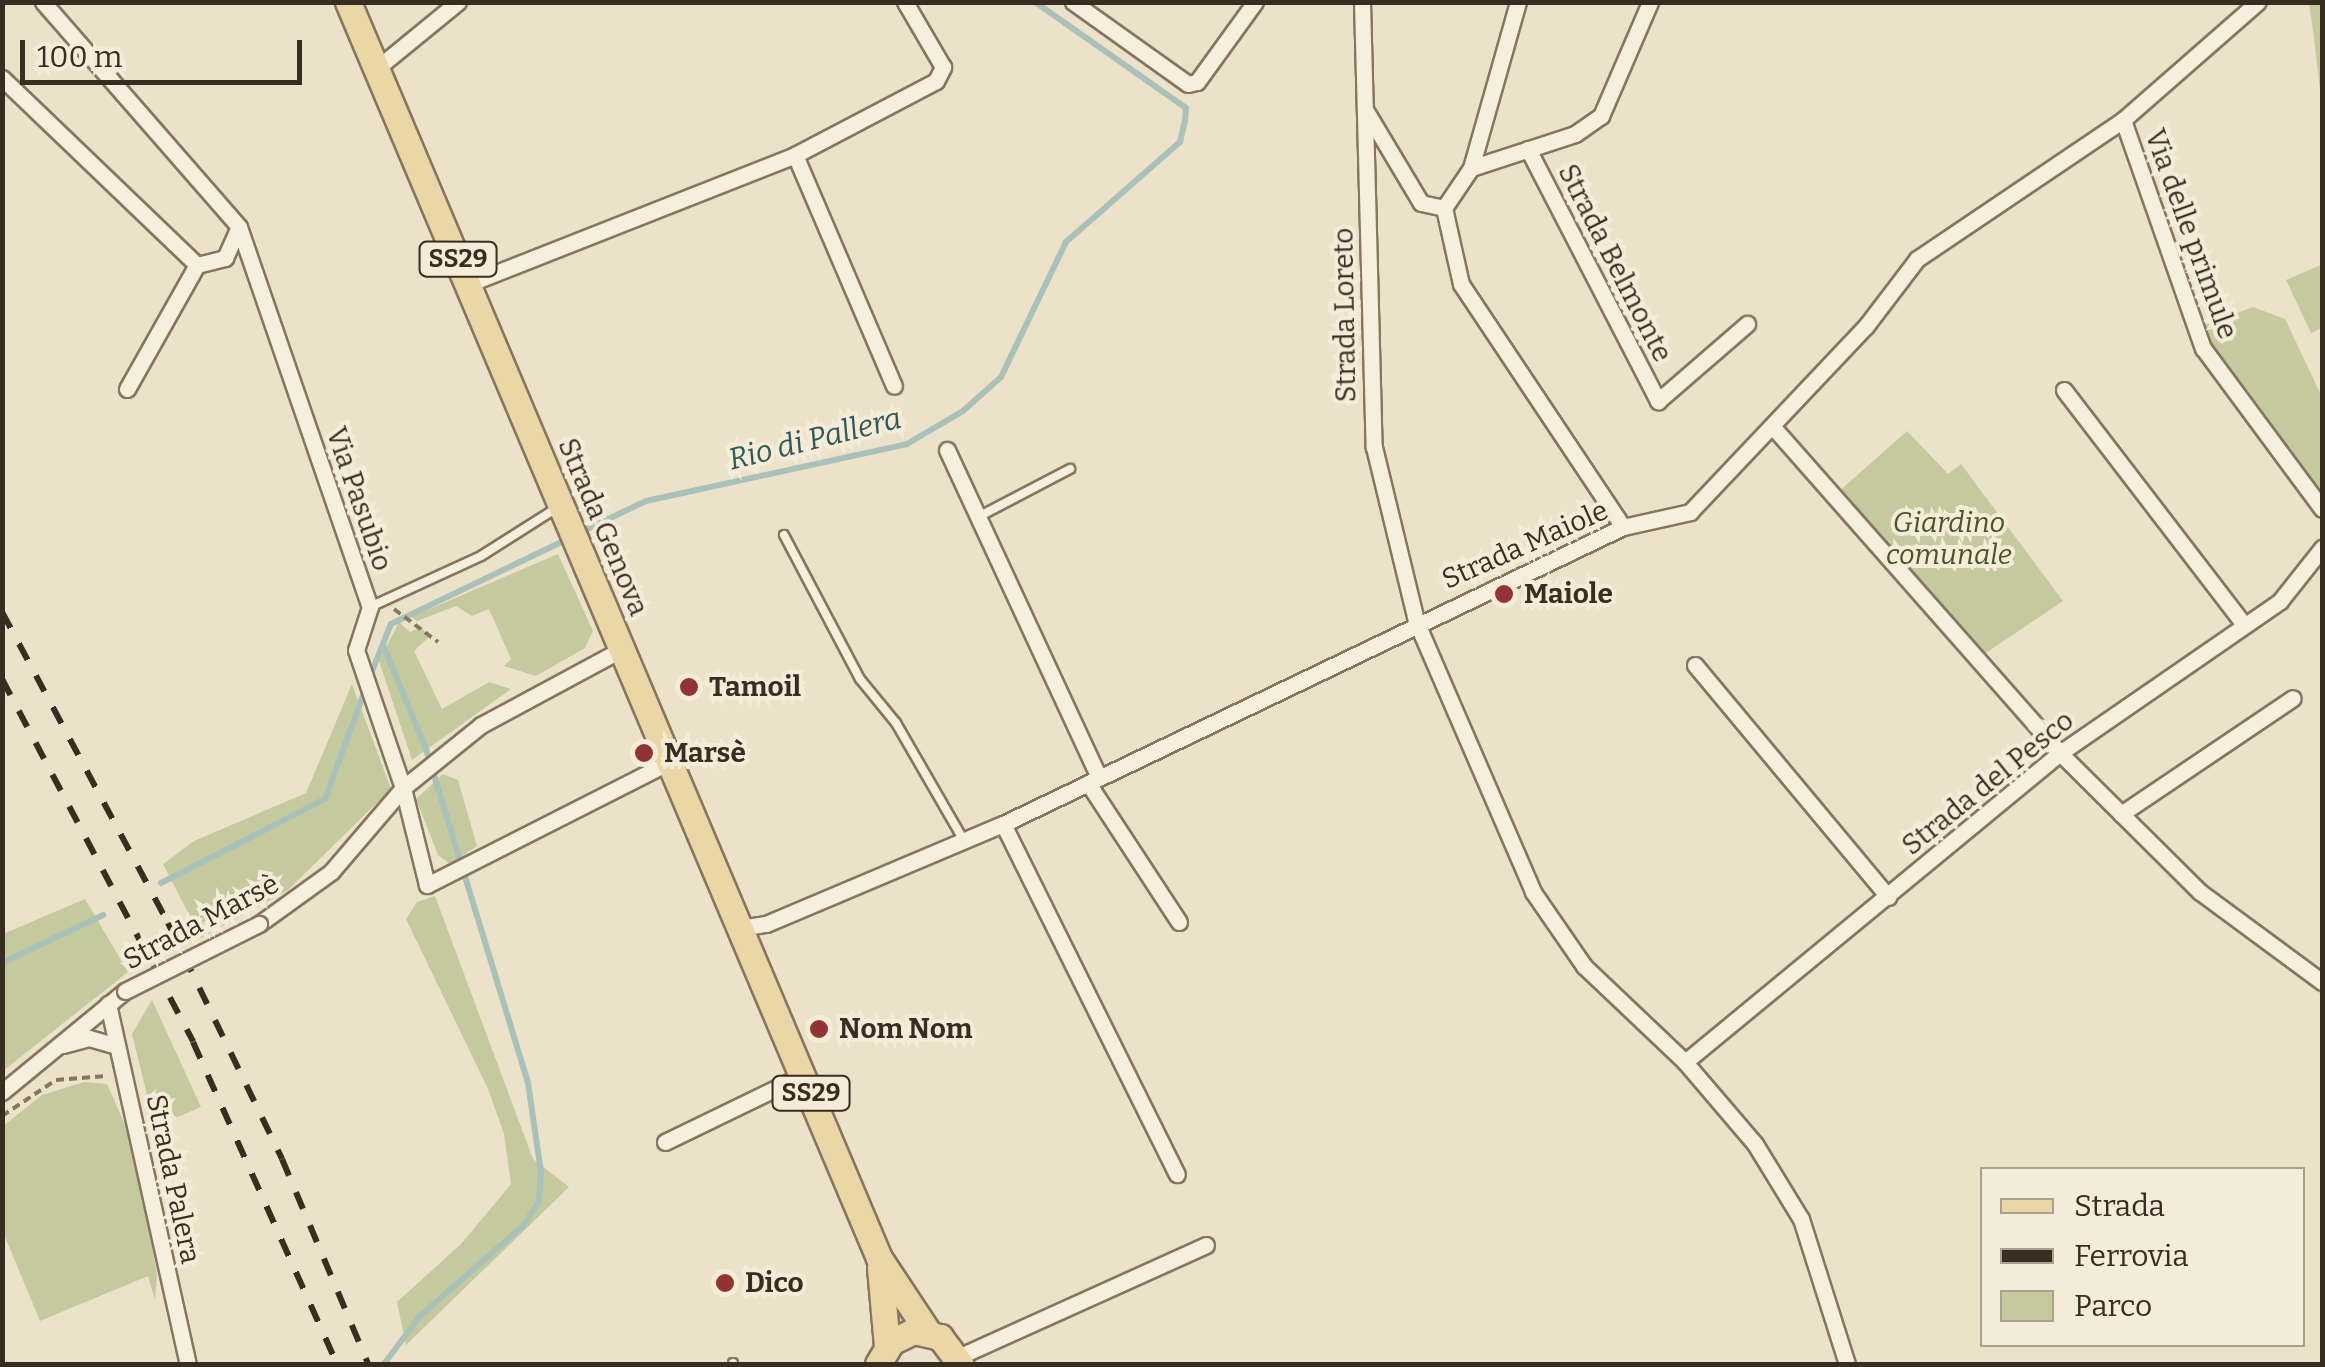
<!DOCTYPE html>
<meta charset="utf-8">
<style>
body{margin:0}
#map{position:relative;width:2325px;height:1367px;overflow:hidden;background:#ece2ca;font-family:Bitter,serif}
div>[style]{position:absolute}
[style*='--x']{left:calc(var(--x)*1px);top:calc(var(--y)*1px);width:calc(var(--w)*1px);rotate:calc(var(--a)*1deg)}
.green>*{inset:0;background:#c4ca9e}
.stream>*{height:6px;margin:-3px;padding:0 3px;transform-origin:3px;border-radius:3px;background:#aac1ba}
.path>*{height:4px;margin-top:-2px;transform-origin:0;background:repeating-linear-gradient(90deg,#87755f 0 8px,transparent 0 13px)}
.roads{filter:drop-shadow(2px 0 #87755f) drop-shadow(-2px 0 #87755f) drop-shadow(0 2px #87755f) drop-shadow(0 -2px #87755f)}
.service>*{height:8px;margin:-4px;padding:0 4px;transform-origin:4px;border-radius:4px;background:#f7efdd}
.minor>*{height:15px;margin:-7.5px;padding:0 7.5px;transform-origin:7.5px;border-radius:7.5px;background:#f7efdd}
.primary>*{height:25px;margin:-12.5px;padding:0 12.5px;transform-origin:12.5px;border-radius:12.5px;background:#ebd6a6}
.rail>*{height:6px;margin-top:-3px;transform-origin:0;background:repeating-linear-gradient(90deg,#392d22 0 18px,transparent 0 36px)}
.bridges{filter:drop-shadow(2px 0 #87755f) drop-shadow(-2px 0 #87755f) drop-shadow(0 2px #87755f) drop-shadow(0 -2px #87755f)}
.minor-bridge>*{height:15px;margin:-7.5px;padding:0 7.5px;transform-origin:7.5px;border-radius:7.5px;background:#f7efdd}
.dots>*{width:28px;height:28px;translate:-50% -50%;box-sizing:border-box;border:5px solid #f4ecd9;border-radius:50%}
span{translate:-50% -50%;white-space:nowrap;text-align:center;line-height:1.15;-webkit-text-stroke:8px #f4ecd9;paint-order:stroke}
.shield-label span{padding:2px 8px;background:#f4ecd9;border:2px solid;border-radius:8px;-webkit-text-stroke-width:0}
.shield-label{font-size:25px;color:#392d22;font-weight:700}
.street-label{font-size:28px;color:#392d22}
.park-label{font-size:28px;color:#49542a;font-style:italic}
.poi-label{font-size:28px;color:#392d22;font-weight:700}
.left{translate:0 -50%;text-align:left}
.water-label{font-size:30px;color:#325856;font-style:italic}
.frame{position:absolute;inset:0;border:5px solid #392d22;pointer-events:none}
.legend{position:absolute;left:1980px;top:1167px;width:325px;height:180px;box-sizing:border-box;background:#f4ecd9;border:2px solid #a9a090;margin:0;padding:12px 18px;list-style:none;font-size:30px;color:#392d22}
.legend li{display:flex;align-items:center;gap:20px;height:50px}
.legend b{width:50px;border:2px solid #a9a090}
.scale{position:absolute;left:20px;top:40px;width:282px;height:45px;box-sizing:border-box;border:5px solid #392d22;border-top:0;padding-left:12px;font-size:30px;line-height:35px;white-space:nowrap;color:#392d22;-webkit-text-stroke:8px #f4ecd9;paint-order:stroke}
</style>
<div id="map">
<div class="green">
<div style="clip-path:polygon(2309px 3px,2322px 3px,2322px 108px,2314px 38px)"></div>
<div style="clip-path:polygon(2321px 265px,2322px 328px,2311px 333px,2286px 280px)"></div>
<div style="clip-path:polygon(2253px 307px,2285px 319px,2322px 397px,2322px 487px,2315px 491px,2200px 327px)"></div>
<div style="clip-path:polygon(1907px 431px,1948px 474px,1961px 464px,2063px 601px,1980px 657px,1836px 494px)"></div>
<div style="clip-path:polygon(558px 554px,593px 631px,585px 648px,536px 676px,504px 666px,511px 659px,489px 609px,472px 616px,456px 606px,417px 621px,411px 617px)"></div>
<div style="clip-path:polygon(399px 622px,410px 632px,421px 627px,429px 637px,414px 651px,442px 709px,489px 682px,511px 689px,412px 760px,379px 661px)"></div>
<div style="clip-path:polygon(352px 684px,391px 789px,288px 890px,201px 938px,163px 864px,194px 841px,306px 793px)"></div>
<div style="clip-path:polygon(443px 774px,458px 780px,477px 846px,450px 864px,438px 855px,416px 799px)"></div>
<div style="clip-path:polygon(435px 896px,533px 1159px,569px 1187px,406px 1345px,397px 1302px,461px 1244px,511px 1184px,504px 1134px,488px 1089px,406px 919px,417px 902px)"></div>
<div style="clip-path:polygon(85px 899px,128px 972px,3px 1071px,3px 934px)"></div>
<div style="clip-path:polygon(152px 1000px,201px 1107px,155px 1127px,132px 1034px)"></div>
<div style="clip-path:polygon(84px 1082px,107px 1084px,134px 1145px,157px 1274px,155px 1300px,148px 1276px,40px 1321px,3px 1232px,2px 1127px,42px 1095px)"></div>
</div>
<div class="stream">
<div style="--x:581;--y:532;--w:72;--a:-25.5"></div>
<div style="--x:646;--y:501;--w:267;--a:-12.3"></div>
<div style="--x:907;--y:444;--w:65;--a:-30.5"></div>
<div style="--x:963;--y:411;--w:51;--a:-41.8"></div>
<div style="--x:1001;--y:377;--w:150;--a:-64.3"></div>
<div style="--x:1066;--y:242;--w:152;--a:-41.3"></div>
<div style="--x:1180;--y:142;--w:22;--a:-77"></div>
<div style="--x:1185;--y:121;--w:13;--a:-86"></div>
<div style="--x:1186;--y:108;--w:184;--a:-144.9"></div>
<div style="--x:383;--y:645;--w:113;--a:67.5"></div>
<div style="--x:426;--y:749;--w:349;--a:73"></div>
<div style="--x:528;--y:1083;--w:90;--a:81.7"></div>
<div style="--x:541;--y:1172;--w:29;--a:94"></div>
<div style="--x:539;--y:1201;--w:28;--a:122"></div>
<div style="--x:524;--y:1225;--w:138;--a:138.8"></div>
<div style="--x:420;--y:1316;--w:60;--a:126.9"></div>
<div style="--x:369;--y:679;--w:59;--a:-68.2"></div>
<div style="--x:391;--y:624;--w:199;--a:-25.7"></div>
<div style="--x:161;--y:883;--w:184;--a:-27.1"></div>
<div style="--x:325;--y:799;--w:116;--a:-69.8"></div>
<div style="--x:2;--y:963;--w:112;--a:-25.4"></div>
</div>
<div class="path">
<div style="--x:394;--y:609;--w:55;--a:36.9"></div>
<div style="--x:2;--y:1116;--w:65;--a:-33.7"></div>
<div style="--x:56;--y:1080;--w:50;--a:-4.6"></div>
</div>
<div class="roads">
<div class="service">
<div style="--x:978;--y:517;--w:104;--a:-27.6"></div>
<div style="--x:784;--y:535;--w:163;--a:62.2"></div>
<div style="--x:860;--y:679;--w:57;--a:50.7"></div>
<div style="--x:896;--y:723;--w:136;--a:60"></div>
<div style="--x:370;--y:607;--w:122;--a:-24.7"></div>
<div style="--x:481;--y:556;--w:88;--a:-32.4"></div>
<div style="--x:733;--y:1363;--w:1;--a:90"></div>
</div>
<div class="minor">
<div style="--x:43;--y:2;--w:298;--a:48.9"></div>
<div style="--x:239;--y:227;--w:402;--a:71"></div>
<div style="--x:370;--y:607;--w:45;--a:108"></div>
<div style="--x:356;--y:650;--w:146;--a:71.2"></div>
<div style="--x:403;--y:788;--w:100;--a:76.1"></div>
<div style="--x:427;--y:885;--w:274;--a:-26.9"></div>
<div style="--x:1073;--y:2;--w:141;--a:35.5"></div>
<div style="--x:1188;--y:84;--w:9;--a:-13"></div>
<div style="--x:1197;--y:82;--w:99;--a:-54.1"></div>
<div style="--x:1362;--y:2;--w:445;--a:88.5"></div>
<div style="--x:1374;--y:447;--w:179;--a:76.4"></div>
<div style="--x:1416;--y:621;--w:295;--a:66.6"></div>
<div style="--x:1533;--y:892;--w:90;--a:55.4"></div>
<div style="--x:1584;--y:966;--w:139;--a:43.5"></div>
<div style="--x:1685;--y:1062;--w:108;--a:49.5"></div>
<div style="--x:1755;--y:1144;--w:88;--a:58.5"></div>
<div style="--x:1801;--y:1219;--w:152;--a:72.4"></div>
<div style="--x:376;--y:69;--w:106;--a:-39.3"></div>
<div style="--x:2;--y:78;--w:270;--a:43.8"></div>
<div style="--x:197;--y:265;--w:29;--a:-14"></div>
<div style="--x:225;--y:258;--w:34;--a:-66"></div>
<div style="--x:1366;--y:111;--w:107;--a:59.1"></div>
<div style="--x:1421;--y:203;--w:24;--a:12"></div>
<div style="--x:1444;--y:208;--w:78;--a:77.4"></div>
<div style="--x:1461;--y:284;--w:292;--a:56.3"></div>
<div style="--x:2123;--y:120;--w:242;--a:70.7"></div>
<div style="--x:2203;--y:348;--w:200;--a:53.5"></div>
<div style="--x:1528;--y:149;--w:284;--a:62.7"></div>
<div style="--x:1658;--y:401;--w:118;--a:-40.9"></div>
<div style="--x:795;--y:155;--w:251;--a:66.8"></div>
<div style="--x:1471;--y:168;--w:109;--a:-18.1"></div>
<div style="--x:1575;--y:134;--w:32;--a:-35"></div>
<div style="--x:1601;--y:116;--w:124;--a:-66.7"></div>
<div style="--x:1444;--y:208;--w:48;--a:-56"></div>
<div style="--x:1471;--y:168;--w:173;--a:-74.2"></div>
<div style="--x:468;--y:284;--w:352;--a:-21.5"></div>
<div style="--x:795;--y:155;--w:159;--a:-27.7"></div>
<div style="--x:936;--y:81;--w:16;--a:-63"></div>
<div style="--x:943;--y:67;--w:75;--a:-120.3"></div>
<div style="--x:127;--y:389;--w:142;--a:-60.6"></div>
<div style="--x:2064;--y:390;--w:294;--a:52.5"></div>
<div style="--x:1773;--y:427;--w:434;--a:48.6"></div>
<div style="--x:2060;--y:753;--w:197;--a:44.8"></div>
<div style="--x:2200;--y:892;--w:152;--a:36.4"></div>
<div style="--x:947;--y:450;--w:361;--a:65.1"></div>
<div style="--x:1695;--y:665;--w:302;--a:50.2"></div>
<div style="--x:1088;--y:783;--w:166;--a:56.8"></div>
<div style="--x:2121;--y:814;--w:207;--a:-34"></div>
<div style="--x:1003;--y:824;--w:391;--a:63.6"></div>
<div style="--x:259;--y:924;--w:89;--a:-35.8"></div>
<div style="--x:331;--y:872;--w:111;--a:-49.4"></div>
<div style="--x:403;--y:788;--w:100;--a:-38.9"></div>
<div style="--x:481;--y:725;--w:160;--a:-28.3"></div>
<div style="--x:740;--y:928;--w:26;--a:-9"></div>
<div style="--x:766;--y:924;--w:257;--a:-22.9"></div>
<div style="--x:1003;--y:824;--w:687;--a:-25.6"></div>
<div style="--x:1623;--y:527;--w:69;--a:-12.6"></div>
<div style="--x:1690;--y:512;--w:256;--a:-46.6"></div>
<div style="--x:1866;--y:326;--w:84;--a:-52.7"></div>
<div style="--x:1917;--y:259;--w:249;--a:-34"></div>
<div style="--x:2123;--y:120;--w:179;--a:-41.2"></div>
<div style="--x:108;--y:1004;--w:369;--a:77.5"></div>
<div style="--x:63;--y:1045;--w:27;--a:-15"></div>
<div style="--x:89;--y:1038;--w:29;--a:16"></div>
<div style="--x:1685;--y:1062;--w:486;--a:-39.5"></div>
<div style="--x:2060;--y:753;--w:267;--a:-34.6"></div>
<div style="--x:2280;--y:601;--w:68;--a:-51.6"></div>
<div style="--x:2;--y:1092;--w:159;--a:-39.4"></div>
<div style="--x:665;--y:1142;--w:153;--a:-25.9"></div>
<div style="--x:958;--y:1357;--w:272;--a:-24.3"></div>
</div>
<div class="primary">
<div style="--x:348;--y:2;--w:1364;--a:67.08"></div>
<div style="--x:879;--y:1258;--w:89;--a:56.5"></div>
<div style="--x:880;--y:1268;--w:78;--a:84.9"></div>
<div style="--x:878;--y:1364;--w:26;--a:-59"></div>
<div style="--x:891;--y:1342;--w:25;--a:-26"></div>
<div style="--x:914;--y:1331;--w:27;--a:13"></div>
<div style="--x:940;--y:1337;--w:34;--a:53"></div>
</div>
</div>
<div class="rail">
<div style="--x:2;--y:612;--w:353;--a:61.9"></div>
<div style="--x:168;--y:923;--w:262;--a:64.2"></div>
<div style="--x:282;--y:1159;--w:222;--a:67.2"></div>
<div style="--x:2;--y:679;--w:410;--a:62.2"></div>
<div style="--x:193;--y:1042;--w:353;--a:65.9"></div>
</div>
<div class="bridges">
<div class="minor-bridge">
<div style="--x:125;--y:991;--w:150;--a:-26.6"></div>
</div>
</div>
<div class="dots">
<div style="left:1504px;top:594px;background:#923434"></div>
<div style="left:689px;top:687px;background:#923434"></div>
<div style="left:644px;top:753px;background:#923434"></div>
<div style="left:819px;top:1029px;background:#923434"></div>
<div style="left:725px;top:1283px;background:#923434"></div>
</div>
<div class="shield-label">
<span style="left:458px;top:259px">SS29</span>
<span style="left:811px;top:1093px">SS29</span>
</div>
<div class="street-label">
<span style="left:2191px;top:234px;rotate:70deg">Via delle primule</span>
<span style="left:1615px;top:263px;rotate:63deg">Strada Belmonte</span>
<span style="left:1345px;top:315px;rotate:-91deg">Strada Loreto</span>
<span style="left:359px;top:499px;rotate:71deg">Via Pasubio</span>
<span style="left:603px;top:527px;rotate:67deg">Strada Genova</span>
<span style="left:1525px;top:545px;rotate:-24deg">Strada Maiole</span>
<span style="left:1988px;top:783px;rotate:-39deg">Strada del Pesco</span>
<span style="left:201px;top:922px;rotate:-28deg">Strada Marsè</span>
<span style="left:173px;top:1179px;rotate:78deg">Strada Palera</span>
</div>
<div class="park-label">
<span style="left:1949px;top:539px">Giardino<br>comunale</span>
</div>
<div class="poi-label">
<span class="left" style="left:1524px;top:594px">Maiole</span>
<span class="left" style="left:709px;top:687px">Tamoil</span>
<span class="left" style="left:664px;top:753px">Marsè</span>
<span class="left" style="left:839px;top:1029px">Nom Nom</span>
<span class="left" style="left:745px;top:1283px">Dico</span>
</div>
<div class="water-label">
<span style="left:815px;top:439px;rotate:-14deg">Rio di Pallera</span>
</div>
<div class="frame"></div>
<ul class="legend">
<li><b style="height:12px;background:#ebd6a6"></b>Strada</li>
<li><b style="height:12px;background:#392d22"></b>Ferrovia</li>
<li><b style="height:28px;background:#c4ca9e"></b>Parco</li>
</ul>
<div class="scale">100 m</div>
</div>
